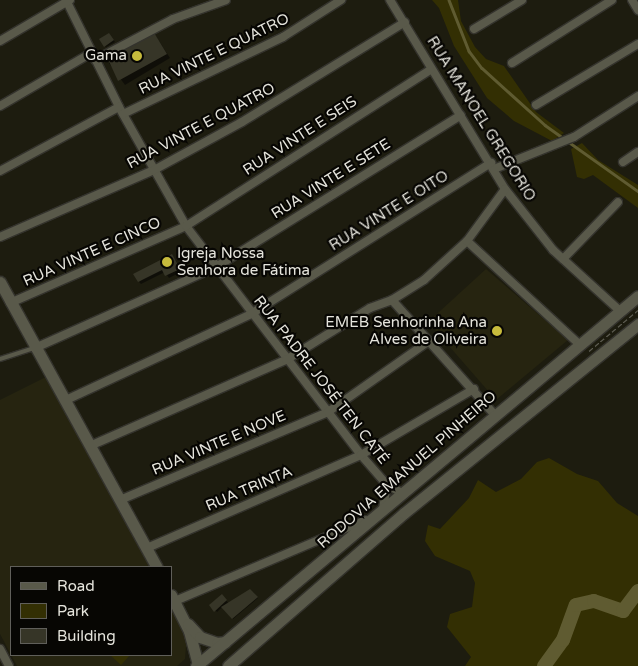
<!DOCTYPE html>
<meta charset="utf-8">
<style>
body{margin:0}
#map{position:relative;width:638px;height:666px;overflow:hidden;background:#1d1c0f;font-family:"Varela Round",sans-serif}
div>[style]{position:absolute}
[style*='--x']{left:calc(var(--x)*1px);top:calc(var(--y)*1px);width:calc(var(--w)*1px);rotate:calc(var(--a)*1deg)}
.built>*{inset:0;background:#262410}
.green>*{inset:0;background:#332f03}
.shadow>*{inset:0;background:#0007}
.stream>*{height:2.5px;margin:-1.25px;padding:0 1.25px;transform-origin:1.25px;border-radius:1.25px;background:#5f5b31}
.river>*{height:14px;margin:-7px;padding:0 7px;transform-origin:7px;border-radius:7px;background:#5f5b31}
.building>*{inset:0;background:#363527}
.path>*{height:1px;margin-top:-0.5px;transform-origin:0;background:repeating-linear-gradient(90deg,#5f5e53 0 5px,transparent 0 7.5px)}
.roads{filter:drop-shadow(1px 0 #34332d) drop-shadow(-1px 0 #34332d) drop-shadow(0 1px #34332d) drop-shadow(0 -1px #34332d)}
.service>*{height:4px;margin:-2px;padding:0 2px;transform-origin:2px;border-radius:2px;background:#59594a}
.minor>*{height:8px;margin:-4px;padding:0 4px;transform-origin:4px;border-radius:4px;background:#59594a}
.secondary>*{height:11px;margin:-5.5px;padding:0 5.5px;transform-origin:5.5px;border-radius:5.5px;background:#59594a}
.dots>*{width:14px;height:14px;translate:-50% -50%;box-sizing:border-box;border:2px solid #070603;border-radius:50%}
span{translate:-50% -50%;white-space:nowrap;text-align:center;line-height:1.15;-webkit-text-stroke:4.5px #070603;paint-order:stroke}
.street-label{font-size:15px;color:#e5e4dc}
.poi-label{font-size:15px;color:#e5e4dc}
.right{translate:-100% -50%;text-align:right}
.left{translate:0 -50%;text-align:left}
.legend{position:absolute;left:10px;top:566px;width:162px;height:90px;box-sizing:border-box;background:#070603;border:1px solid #605f5a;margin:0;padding:6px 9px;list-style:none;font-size:15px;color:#e5e4dc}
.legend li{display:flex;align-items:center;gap:10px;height:25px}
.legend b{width:25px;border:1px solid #605f5a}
</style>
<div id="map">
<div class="built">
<div style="clip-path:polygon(486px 269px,568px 340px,496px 400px,428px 322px)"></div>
<div style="clip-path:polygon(48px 376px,151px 567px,11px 567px,11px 655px,171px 655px,171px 605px,187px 634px,185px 659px,177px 666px,17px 666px,0 634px,0 400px)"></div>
</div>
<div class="green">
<div style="clip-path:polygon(432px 0,458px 0,461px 21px,475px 47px,486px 59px,504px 66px,536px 112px,564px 133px,552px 141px,514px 121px,487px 98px,454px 46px,439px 8px)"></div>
<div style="clip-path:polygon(582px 143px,598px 160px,638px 185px,638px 208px,593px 175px,584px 179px,577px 177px,571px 149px)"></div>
<div style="clip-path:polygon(549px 458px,577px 474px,598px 481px,617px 503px,638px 516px,638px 666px,465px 666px,471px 657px,447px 627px,450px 614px,472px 607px,475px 583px,470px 571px,435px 556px,425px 541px,428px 525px,440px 529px,469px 498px,478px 480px,496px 492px,521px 479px,537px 462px)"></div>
<div style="clip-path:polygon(110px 655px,130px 655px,121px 665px)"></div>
</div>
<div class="shadow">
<div style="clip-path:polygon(153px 32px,170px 58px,125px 85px,109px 63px)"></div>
<div style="clip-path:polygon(113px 39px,115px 42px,106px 47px,105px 46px)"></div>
<div style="clip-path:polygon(172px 256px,181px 272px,169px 278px,165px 272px,141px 284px,139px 282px)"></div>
<div style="clip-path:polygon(253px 592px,258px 598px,233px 619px,222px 607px,217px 612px,211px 605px,222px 595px,229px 604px)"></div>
</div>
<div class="stream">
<div style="--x:449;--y:0;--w:55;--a:68.6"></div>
<div style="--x:469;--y:51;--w:21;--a:53"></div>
<div style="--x:482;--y:68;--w:85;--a:42.1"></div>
<div style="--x:545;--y:125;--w:114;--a:35.4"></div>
</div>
<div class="river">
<div style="--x:544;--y:666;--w:32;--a:-54"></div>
<div style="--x:563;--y:640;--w:37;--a:-70"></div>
<div style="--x:576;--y:605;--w:18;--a:-13"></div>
<div style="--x:594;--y:601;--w:31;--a:19"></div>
<div style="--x:623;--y:611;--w:25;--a:-53"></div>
</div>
<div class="building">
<div style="clip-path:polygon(153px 31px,167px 54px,118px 81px,107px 57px)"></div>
<div style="clip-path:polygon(109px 33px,114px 40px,104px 47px,99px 39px)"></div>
<div style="clip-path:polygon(172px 254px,180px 269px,165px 276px,162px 270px,138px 282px,133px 274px)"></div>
<div style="clip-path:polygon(250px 589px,258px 597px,232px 619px,221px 607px)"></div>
<div style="clip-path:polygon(222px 594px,227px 600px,214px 612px,209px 605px)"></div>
</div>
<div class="path">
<div style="--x:589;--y:351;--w:64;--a:-39.9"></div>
</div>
<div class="roads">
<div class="service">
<div style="--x:0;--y:359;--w:35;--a:-18"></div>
</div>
<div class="minor">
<div style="--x:66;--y:0;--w:119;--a:63.6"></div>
<div style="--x:119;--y:107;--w:137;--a:60.6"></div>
<div style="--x:186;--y:226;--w:288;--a:52.6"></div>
<div style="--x:361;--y:455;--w:40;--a:49"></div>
<div style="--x:387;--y:485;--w:17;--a:28"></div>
<div style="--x:390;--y:0;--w:221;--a:58.7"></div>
<div style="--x:505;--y:189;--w:78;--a:51.8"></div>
<div style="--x:553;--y:250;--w:91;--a:42.3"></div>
<div style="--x:632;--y:0;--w:12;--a:59"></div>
<div style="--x:474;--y:29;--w:56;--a:-31.1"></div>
<div style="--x:0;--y:41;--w:81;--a:-30.4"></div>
<div style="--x:95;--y:60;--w:88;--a:-27.7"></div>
<div style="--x:173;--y:19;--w:56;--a:-19.7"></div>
<div style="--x:512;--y:63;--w:118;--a:-32.2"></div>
<div style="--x:536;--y:105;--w:119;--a:-30.9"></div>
<div style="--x:0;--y:106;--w:105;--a:-30.2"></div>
<div style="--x:123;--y:114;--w:178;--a:-25.7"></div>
<div style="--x:283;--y:37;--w:69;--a:-32.5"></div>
<div style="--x:623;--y:162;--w:18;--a:-34"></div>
<div style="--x:494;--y:169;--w:86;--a:-21.8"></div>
<div style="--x:574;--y:137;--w:76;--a:-32.6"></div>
<div style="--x:0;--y:171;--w:135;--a:-28.3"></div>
<div style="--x:0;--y:237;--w:168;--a:-23.5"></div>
<div style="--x:154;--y:170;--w:100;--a:-28.6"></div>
<div style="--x:242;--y:122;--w:191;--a:-31.5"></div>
<div style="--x:467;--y:241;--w:152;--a:42.6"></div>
<div style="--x:563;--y:259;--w:79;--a:-46"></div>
<div style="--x:392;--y:300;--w:153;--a:48.2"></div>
<div style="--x:10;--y:303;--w:192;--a:-23.6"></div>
<div style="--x:186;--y:226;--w:290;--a:-32.6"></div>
<div style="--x:35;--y:348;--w:198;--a:-24.1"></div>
<div style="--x:216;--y:267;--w:288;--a:-31.8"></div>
<div style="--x:66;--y:400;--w:204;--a:-24.9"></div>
<div style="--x:251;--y:314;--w:284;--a:-32.2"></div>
<div style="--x:92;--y:445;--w:212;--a:-23.7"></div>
<div style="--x:286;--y:360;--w:99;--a:-31.8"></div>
<div style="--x:370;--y:308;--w:23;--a:-20"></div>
<div style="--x:392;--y:300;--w:38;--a:-32"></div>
<div style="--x:424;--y:280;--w:58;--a:-42.2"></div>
<div style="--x:467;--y:241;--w:64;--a:-53.8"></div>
<div style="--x:120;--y:500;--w:226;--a:-22.9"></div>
<div style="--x:328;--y:412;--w:123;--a:-35.1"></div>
<div style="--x:383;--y:509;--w:24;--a:-81"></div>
<div style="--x:147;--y:548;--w:233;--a:-23.5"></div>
<div style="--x:361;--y:455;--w:131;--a:-30.3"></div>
<div style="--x:175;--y:601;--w:207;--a:-23"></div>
<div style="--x:0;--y:649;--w:19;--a:62"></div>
</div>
<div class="secondary">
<div style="--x:0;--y:282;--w:325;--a:61.2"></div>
<div style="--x:171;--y:595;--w:40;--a:63.4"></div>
<div style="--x:189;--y:631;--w:34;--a:75"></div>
<div style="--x:188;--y:624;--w:18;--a:47"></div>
<div style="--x:200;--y:637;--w:18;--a:19"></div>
<div style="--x:217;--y:643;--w:8;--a:-7"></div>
<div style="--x:196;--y:666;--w:576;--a:-39.93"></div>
<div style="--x:228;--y:666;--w:233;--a:-41"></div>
<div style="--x:404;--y:513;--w:301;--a:-38.9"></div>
</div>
</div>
<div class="dots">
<div style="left:137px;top:56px;background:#c7bb3c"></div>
<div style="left:167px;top:262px;background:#c7bb3c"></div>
<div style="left:497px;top:331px;background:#c7bb3c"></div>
</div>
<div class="street-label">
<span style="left:214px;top:54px;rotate:-26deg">RUA VINTE E QUATRO</span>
<span style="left:481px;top:119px;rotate:58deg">RUA MANOEL GREGORIO</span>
<span style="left:201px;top:126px;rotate:-28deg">RUA VINTE E QUATRO</span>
<span style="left:300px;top:136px;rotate:-33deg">RUA VINTE E SEIS</span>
<span style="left:331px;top:179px;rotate:-32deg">RUA VINTE E SETE</span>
<span style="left:389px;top:211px;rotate:-32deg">RUA VINTE E OITO</span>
<span style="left:92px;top:252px;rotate:-24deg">RUA VINTE E CINCO</span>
<span style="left:321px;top:380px;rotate:52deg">RUA PADRE JOSÉ TEN CATÉ</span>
<span style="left:219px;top:443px;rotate:-23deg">RUA VINTE E NOVE</span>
<span style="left:407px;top:470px;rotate:-41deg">RODOVIA EMANUEL PINHEIRO</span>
<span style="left:249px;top:489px;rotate:-23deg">RUA TRINTA</span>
</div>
<div class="poi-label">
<span class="right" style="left:127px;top:56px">Gama</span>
<span class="left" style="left:177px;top:262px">Igreja Nossa<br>Senhora de Fátima</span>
<span class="right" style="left:487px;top:331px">EMEB Senhorinha Ana<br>Alves de Oliveira</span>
</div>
<ul class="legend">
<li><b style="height:6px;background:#59594a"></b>Road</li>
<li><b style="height:14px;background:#332f03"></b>Park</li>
<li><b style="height:14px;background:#363527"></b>Building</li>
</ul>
</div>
